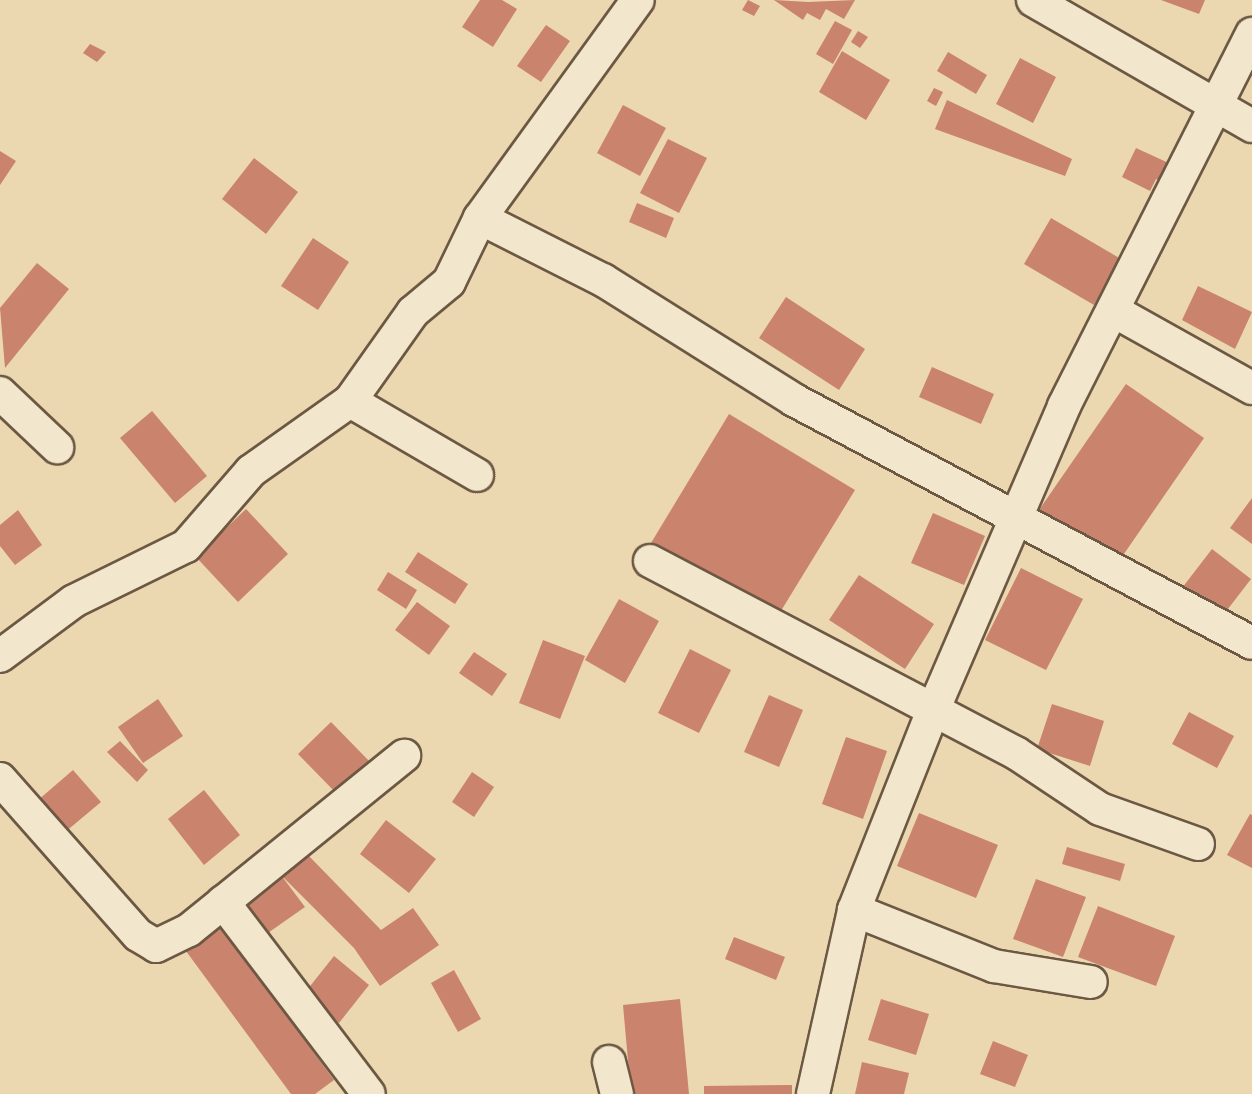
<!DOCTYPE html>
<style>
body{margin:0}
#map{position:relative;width:1252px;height:1094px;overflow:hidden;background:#ebd8b0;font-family:"IM FELL Double Pica",serif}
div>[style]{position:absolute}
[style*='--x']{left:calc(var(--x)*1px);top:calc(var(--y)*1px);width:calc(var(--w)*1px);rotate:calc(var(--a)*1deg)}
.building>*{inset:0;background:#ca836d}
.roads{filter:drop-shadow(2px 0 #6c5843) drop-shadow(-2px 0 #6c5843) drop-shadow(0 2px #6c5843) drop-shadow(0 -2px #6c5843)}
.street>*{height:32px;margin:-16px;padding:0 16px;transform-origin:16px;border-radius:16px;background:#f2e6cc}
span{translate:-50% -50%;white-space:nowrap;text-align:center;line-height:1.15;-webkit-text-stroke:5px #f2e6cc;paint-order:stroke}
</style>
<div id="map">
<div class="building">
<div style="clip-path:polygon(480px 0,502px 0,517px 9px,493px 47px,462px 27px)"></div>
<div style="clip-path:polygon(748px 0,760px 6px,754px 16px,742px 10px)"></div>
<div style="clip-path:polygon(774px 0,808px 2px,855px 0,844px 19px,826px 9px,820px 20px,807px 13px,803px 20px)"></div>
<div style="clip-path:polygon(1161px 0,1205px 0,1199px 14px)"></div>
<div style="clip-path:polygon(835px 21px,852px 30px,833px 64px,816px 54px)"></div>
<div style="clip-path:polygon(546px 25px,570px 41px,541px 82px,517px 66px)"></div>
<div style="clip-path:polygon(858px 31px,868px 37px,860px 48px,851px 42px)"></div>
<div style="clip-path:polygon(90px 44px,106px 52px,97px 62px,83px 53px)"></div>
<div style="clip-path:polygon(842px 51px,890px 80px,866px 120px,819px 92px)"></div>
<div style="clip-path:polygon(948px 52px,987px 75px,976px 94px,937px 71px)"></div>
<div style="clip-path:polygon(1020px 58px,1056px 77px,1033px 123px,996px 104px)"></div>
<div style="clip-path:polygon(934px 88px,943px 92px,936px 106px,927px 101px)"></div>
<div style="clip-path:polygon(947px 100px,1072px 159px,1065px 176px,935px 129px)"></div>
<div style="clip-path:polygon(623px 105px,666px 128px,640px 176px,597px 153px)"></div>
<div style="clip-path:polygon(668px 139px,707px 158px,679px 213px,640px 193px)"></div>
<div style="clip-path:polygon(1136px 148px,1173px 165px,1165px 183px,1156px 179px,1150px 191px,1122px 177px)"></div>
<div style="clip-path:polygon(0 151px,16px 161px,0 185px)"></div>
<div style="clip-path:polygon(254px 158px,298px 192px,266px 234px,222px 199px)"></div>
<div style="clip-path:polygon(637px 203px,674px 218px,666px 238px,629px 222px)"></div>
<div style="clip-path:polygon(1051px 218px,1121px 259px,1094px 305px,1024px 264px)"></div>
<div style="clip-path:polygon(313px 238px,349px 262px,318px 310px,281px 286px)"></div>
<div style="clip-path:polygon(37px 263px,69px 289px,5px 368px,0 308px)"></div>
<div style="clip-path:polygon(1198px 286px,1252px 312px,1235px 349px,1182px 320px)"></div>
<div style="clip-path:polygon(786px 297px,865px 349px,839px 390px,759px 338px)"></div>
<div style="clip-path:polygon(932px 367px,994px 394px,981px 424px,919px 397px)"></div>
<div style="clip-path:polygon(1126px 384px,1204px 438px,1117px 564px,1039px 510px)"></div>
<div style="clip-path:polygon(152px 411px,207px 476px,175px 503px,120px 438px)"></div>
<div style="clip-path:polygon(729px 414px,855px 490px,776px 619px,651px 543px)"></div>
<div style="clip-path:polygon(1252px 498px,1252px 544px,1230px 528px)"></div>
<div style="clip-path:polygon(246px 509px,288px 554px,238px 602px,196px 557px)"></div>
<div style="clip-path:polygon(18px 510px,42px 545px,15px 565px,0 546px,0 525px)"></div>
<div style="clip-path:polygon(933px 513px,985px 536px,964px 585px,911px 563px)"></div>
<div style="clip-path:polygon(1212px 549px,1251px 579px,1221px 618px,1182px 588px)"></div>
<div style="clip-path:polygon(418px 552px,468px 584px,455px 604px,405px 572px)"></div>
<div style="clip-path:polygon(1021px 568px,1083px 599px,1046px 670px,985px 640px)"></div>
<div style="clip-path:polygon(388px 572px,417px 590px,406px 609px,377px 590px)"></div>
<div style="clip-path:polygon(859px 575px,934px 624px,905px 669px,829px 620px)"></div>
<div style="clip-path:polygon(619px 599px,659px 621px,625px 683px,585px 660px)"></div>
<div style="clip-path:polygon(417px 602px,450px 626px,429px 655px,395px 630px)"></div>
<div style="clip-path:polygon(543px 640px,585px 656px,560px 719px,519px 703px)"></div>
<div style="clip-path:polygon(690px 649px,731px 670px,699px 733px,658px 713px)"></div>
<div style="clip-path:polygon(474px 652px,507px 674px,492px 696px,459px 673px)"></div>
<div style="clip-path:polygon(769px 695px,803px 710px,779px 767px,744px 752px)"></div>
<div style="clip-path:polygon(158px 699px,183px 736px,143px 763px,118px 727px)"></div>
<div style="clip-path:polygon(1052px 704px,1104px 721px,1090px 766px,1037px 749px)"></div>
<div style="clip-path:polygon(1189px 712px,1234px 736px,1217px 768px,1172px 744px)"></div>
<div style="clip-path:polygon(331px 722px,371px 763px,338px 795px,298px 754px)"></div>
<div style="clip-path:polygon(846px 737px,887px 751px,863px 819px,822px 804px)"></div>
<div style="clip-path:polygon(120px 741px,148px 770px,137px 782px,107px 752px)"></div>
<div style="clip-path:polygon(73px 770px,101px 802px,64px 833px,37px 801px)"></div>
<div style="clip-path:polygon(472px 772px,494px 787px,474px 817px,452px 802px)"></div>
<div style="clip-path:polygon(204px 790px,240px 835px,204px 865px,168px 819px)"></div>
<div style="clip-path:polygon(919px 813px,998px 845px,976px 898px,897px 866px)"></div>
<div style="clip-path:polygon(1250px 814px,1252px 815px,1252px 868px,1227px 855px)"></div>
<div style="clip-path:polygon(386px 820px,436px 859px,409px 893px,360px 854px)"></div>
<div style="clip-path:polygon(1067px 847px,1125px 864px,1120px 881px,1062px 864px)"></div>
<div style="clip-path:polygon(307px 854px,381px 930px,413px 908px,439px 945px,380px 986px,354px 948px,283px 877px)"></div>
<div style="clip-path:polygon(278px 871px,305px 907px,255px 942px,229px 906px)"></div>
<div style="clip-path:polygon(1036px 879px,1086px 897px,1063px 957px,1013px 939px)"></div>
<div style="clip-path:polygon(1098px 906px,1175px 936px,1156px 986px,1078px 957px)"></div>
<div style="clip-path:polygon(218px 922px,334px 1080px,315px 1094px,291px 1094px,183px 947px)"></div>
<div style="clip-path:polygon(734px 937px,785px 957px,776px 980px,725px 959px)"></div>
<div style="clip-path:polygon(334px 956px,369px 985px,339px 1023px,303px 995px)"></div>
<div style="clip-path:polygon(454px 970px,481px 1019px,458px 1032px,431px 983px)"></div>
<div style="clip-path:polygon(680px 999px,689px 1094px,631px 1094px,623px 1005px)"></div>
<div style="clip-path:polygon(881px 999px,929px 1014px,916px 1055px,868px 1040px)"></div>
<div style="clip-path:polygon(993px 1041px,1028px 1055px,1015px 1087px,980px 1074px)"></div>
<div style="clip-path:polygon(862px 1062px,909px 1073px,904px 1094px,855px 1094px)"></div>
<div style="clip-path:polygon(792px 1085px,792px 1094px,704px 1094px,704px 1086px)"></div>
</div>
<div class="roads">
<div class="street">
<div style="--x:1033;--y:0;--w:253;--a:29.9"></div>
<div style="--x:480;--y:218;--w:138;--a:26.8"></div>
<div style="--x:603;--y:280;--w:226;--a:32.1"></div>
<div style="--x:794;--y:400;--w:518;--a:27.95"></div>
<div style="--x:1114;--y:311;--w:158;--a:29.2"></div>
<div style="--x:0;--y:393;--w:79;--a:43.5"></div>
<div style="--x:350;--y:401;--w:147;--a:30.2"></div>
<div style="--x:650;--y:561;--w:413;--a:27.7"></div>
<div style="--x:1016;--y:753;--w:101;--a:33.7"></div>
<div style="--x:1100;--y:809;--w:104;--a:19.7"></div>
<div style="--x:0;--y:656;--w:92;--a:-36.6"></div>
<div style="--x:74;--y:601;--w:125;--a:-26.2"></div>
<div style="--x:186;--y:546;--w:99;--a:-49.1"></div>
<div style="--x:251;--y:471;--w:121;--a:-35.3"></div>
<div style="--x:350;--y:401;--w:109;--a:-54.7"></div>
<div style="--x:413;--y:312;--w:47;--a:-39.8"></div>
<div style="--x:449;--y:282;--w:71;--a:-64.2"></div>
<div style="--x:480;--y:218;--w:269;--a:-54.1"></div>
<div style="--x:0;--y:779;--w:208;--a:48.5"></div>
<div style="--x:138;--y:935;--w:21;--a:31"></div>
<div style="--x:156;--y:946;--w:37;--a:-26"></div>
<div style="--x:189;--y:930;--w:277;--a:-39"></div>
<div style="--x:223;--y:902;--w:241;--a:52.8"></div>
<div style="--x:854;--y:910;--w:151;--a:21.8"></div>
<div style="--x:994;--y:966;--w:98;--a:9.4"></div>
<div style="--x:609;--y:1062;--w:33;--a:76"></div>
<div style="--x:813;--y:1094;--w:189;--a:-77.4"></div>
<div style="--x:854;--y:910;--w:212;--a:-68.4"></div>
<div style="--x:932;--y:713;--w:334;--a:-66.7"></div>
<div style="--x:1064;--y:406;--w:417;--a:-63.2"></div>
</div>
</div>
</div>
